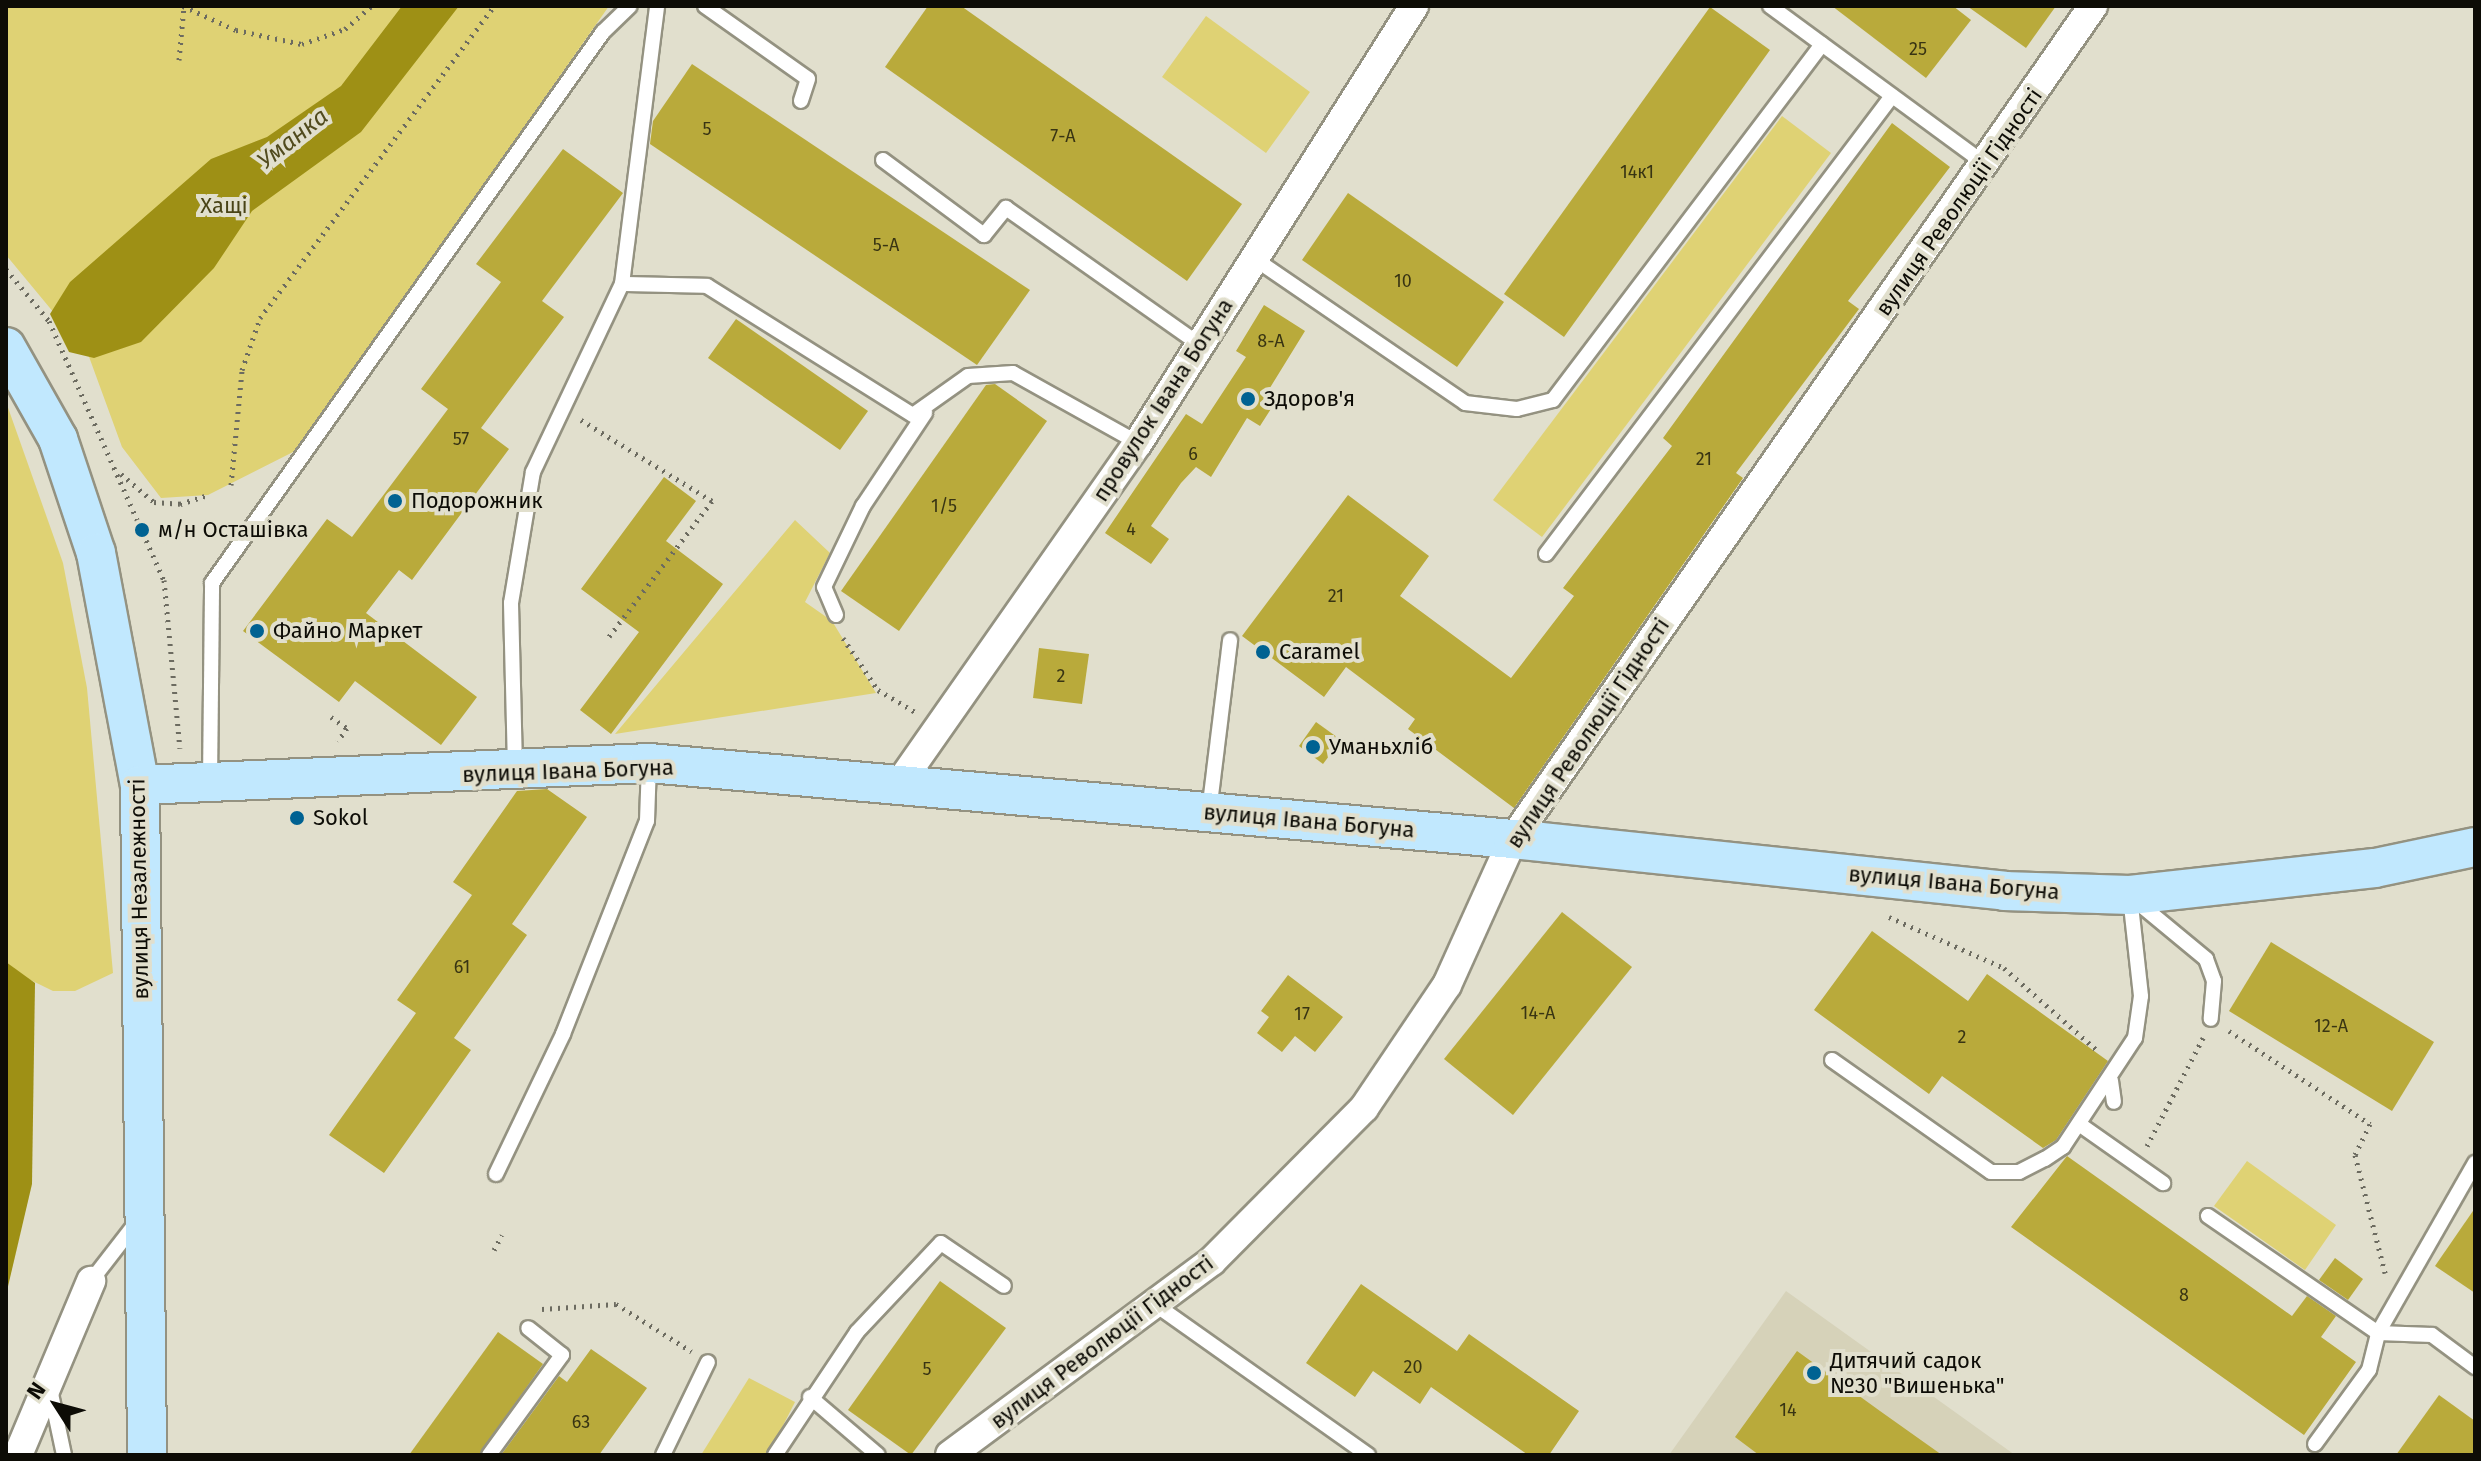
<!DOCTYPE html>
<meta charset="utf-8">
<style>
body{margin:0}
#map{position:relative;width:2481px;height:1461px;overflow:hidden;background:#e1dfcd;font-family:"Fira Sans",sans-serif}
div>[style]{position:absolute}
[style*='--x']{left:calc(var(--x)*1px);top:calc(var(--y)*1px);width:calc(var(--w)*1px);rotate:calc(var(--a)*1deg)}
.built>*{inset:0;background:#d6d2b9}
.green>*{inset:0;background:#dfd274}
.water>*{inset:0;background:#9e9015}
.building>*{inset:0;background:#b9aa3b}
.path>*{height:5px;margin-top:-2.5px;transform-origin:0;background:repeating-linear-gradient(90deg,#6c6b60 0 2px,transparent 0 8px)}
.roads{filter:drop-shadow(2px 0 #949281) drop-shadow(-2px 0 #949281) drop-shadow(0 2px #949281) drop-shadow(0 -2px #949281)}
.service>*{height:14px;margin:-7px;padding:0 7px;transform-origin:7px;border-radius:7px;background:#fff}
.minor>*{height:28px;margin:-14px;padding:0 14px;transform-origin:14px;border-radius:14px;background:#fff}
.secondary>*{height:38px;margin:-19px;padding:0 19px;transform-origin:19px;border-radius:19px;background:#c1e8fe}
.dots>*{width:22px;height:22px;translate:-50% -50%;box-sizing:border-box;border:4px solid #e1dfcd;border-radius:50%}
span{translate:-50% -50%;white-space:nowrap;text-align:center;line-height:1.15;-webkit-text-stroke:8px #e1dfcd;paint-order:stroke}
.number-label{font-size:18px;color:#383413}
.number-label span{-webkit-text-stroke-width:0}
.street-label{font-size:22px;color:#0d0c06}
.park-label{font-size:22px;color:#494316}
.poi-label{font-size:22px;color:#0d0c06}
.left{translate:0 -50%;text-align:left}
.water-label{font-size:24px;color:#514b1e;font-style:italic}
.frame{position:absolute;inset:0;border:8px solid #0d0c06;pointer-events:none}
.north{position:absolute;left:16px;top:1365px;width:80px;height:80px;-webkit-text-stroke:6px #e1dfcd;paint-order:stroke;rotate:306deg;font-size:22px;font-weight:700;line-height:32px;text-align:center;color:#0d0c06}
.north::after{content:'';display:block;margin:auto;width:28px;height:36px;background:#0d0c06;clip-path:polygon(50% 0,100% 100%,50% 72%,0 100%)}
</style>
<div id="map">
<div class="built">
<div style="clip-path:polygon(1786px 1291px,2015px 1455px,1669px 1455px)"></div>
</div>
<div class="green">
<div style="clip-path:polygon(6px 6px,609px 6px,297px 450px,208px 495px,161px 498px,122px 447px,88px 354px,6px 255px)"></div>
<div style="clip-path:polygon(1206px 16px,1310px 92px,1266px 153px,1162px 77px)"></div>
<div style="clip-path:polygon(1782px 116px,1831px 153px,1542px 537px,1493px 500px)"></div>
<div style="clip-path:polygon(6px 402px,63px 563px,87px 688px,113px 973px,75px 991px,53px 991px,6px 968px)"></div>
<div style="clip-path:polygon(795px 520px,830px 553px,805px 602px,832px 621px,876px 693px,615px 734px)"></div>
<div style="clip-path:polygon(2247px 1161px,2336px 1225px,2305px 1270px,2214px 1206px)"></div>
<div style="clip-path:polygon(749px 1378px,795px 1402px,768px 1455px,701px 1455px)"></div>
</div>
<div class="water">
<div style="clip-path:polygon(402px 6px,459px 6px,361px 132px,252px 211px,214px 268px,141px 342px,94px 358px,69px 352px,50px 314px,70px 282px,211px 159px,267px 137px,341px 86px)"></div>
<div style="clip-path:polygon(6px 962px,35px 983px,32px 1184px,6px 1295px)"></div>
</div>
<div class="building">
<div style="clip-path:polygon(928px 6px,961px 6px,1242px 204px,1187px 281px,885px 67px)"></div>
<div style="clip-path:polygon(1832px 6px,1953px 6px,1971px 20px,1926px 78px)"></div>
<div style="clip-path:polygon(1967px 6px,2056px 6px,2026px 48px)"></div>
<div style="clip-path:polygon(1710px 7px,1770px 50px,1564px 337px,1504px 294px)"></div>
<div style="clip-path:polygon(692px 64px,1030px 290px,977px 365px,650px 144px,653px 121px)"></div>
<div style="clip-path:polygon(1892px 123px,1950px 167px,1848px 301px,1859px 309px,1736px 473px,1743px 478px,1514px 808px,1408px 729px,1415px 719px,1346px 667px,1324px 697px,1242px 636px,1348px 495px,1429px 556px,1400px 596px,1511px 678px,1574px 596px,1563px 588px,1672px 446px,1663px 438px)"></div>
<div style="clip-path:polygon(563px 149px,623px 193px,542px 301px,564px 317px,481px 428px,509px 449px,412px 580px,399px 570px,366px 613px,477px 697px,441px 745px,355px 681px,339px 702px,243px 631px,327px 519px,352px 537px,448px 409px,421px 389px,501px 282px,476px 264px)"></div>
<div style="clip-path:polygon(1348px 193px,1504px 302px,1457px 367px,1302px 260px)"></div>
<div style="clip-path:polygon(1264px 305px,1305px 331px,1268px 391px,1278px 398px,1260px 426px,1247px 418px,1211px 477px,1196px 467px,1181px 483px,1151px 526px,1169px 539px,1151px 564px,1105px 533px,1186px 414px,1202px 424px,1246px 357px,1236px 351px)"></div>
<div style="clip-path:polygon(736px 319px,868px 411px,840px 450px,708px 358px)"></div>
<div style="clip-path:polygon(995px 384px,1047px 421px,899px 631px,841px 591px,986px 385px)"></div>
<div style="clip-path:polygon(664px 477px,696px 501px,666px 541px,723px 584px,611px 734px,580px 710px,639px 632px,581px 589px)"></div>
<div style="clip-path:polygon(1039px 648px,1089px 654px,1082px 704px,1033px 698px)"></div>
<div style="clip-path:polygon(1316px 722px,1341px 740px,1323px 764px,1299px 746px)"></div>
<div style="clip-path:polygon(547px 789px,587px 817px,512px 924px,527px 935px,454px 1038px,471px 1050px,384px 1173px,329px 1135px,416px 1013px,397px 1000px,472px 895px,453px 882px,517px 791px)"></div>
<div style="clip-path:polygon(1562px 912px,1632px 967px,1513px 1115px,1444px 1059px)"></div>
<div style="clip-path:polygon(1872px 931px,1968px 1001px,1987px 974px,2108px 1061px,2056px 1140px,2043px 1148px,1942px 1076px,1929px 1094px,1814px 1010px)"></div>
<div style="clip-path:polygon(2271px 942px,2434px 1042px,2392px 1111px,2229px 1011px)"></div>
<div style="clip-path:polygon(1288px 975px,1343px 1017px,1315px 1052px,1295px 1036px,1282px 1052px,1257px 1033px,1269px 1017px,1261px 1011px)"></div>
<div style="clip-path:polygon(2067px 1156px,2292px 1316px,2307px 1296px,2336px 1316px,2321px 1337px,2356px 1362px,2304px 1435px,2011px 1227px)"></div>
<div style="clip-path:polygon(2475px 1208px,2475px 1293px,2435px 1266px)"></div>
<div style="clip-path:polygon(2335px 1258px,2363px 1279px,2348px 1300px,2319px 1280px)"></div>
<div style="clip-path:polygon(940px 1281px,1006px 1328px,911px 1455px,848px 1410px)"></div>
<div style="clip-path:polygon(1361px 1284px,1457px 1351px,1469px 1334px,1579px 1411px,1549px 1455px,1528px 1455px,1431px 1387px,1420px 1404px,1373px 1371px,1355px 1397px,1306px 1363px)"></div>
<div style="clip-path:polygon(498px 1332px,543px 1364px,479px 1455px,409px 1455px)"></div>
<div style="clip-path:polygon(591px 1349px,647px 1388px,599px 1455px,501px 1455px,559px 1376px,567px 1382px)"></div>
<div style="clip-path:polygon(1797px 1351px,1880px 1411px,1942px 1455px,1759px 1455px,1735px 1437px)"></div>
<div style="clip-path:polygon(2439px 1395px,2475px 1421px,2475px 1455px,2396px 1455px)"></div>
</div>
<div class="path">
<div style="--x:183;--y:6;--w:58;--a:24.4"></div>
<div style="--x:236;--y:30;--w:67;--a:12"></div>
<div style="--x:302;--y:44;--w:46;--a:-19.2"></div>
<div style="--x:345;--y:29;--w:35;--a:-41"></div>
<div style="--x:179;--y:60;--w:54;--a:-84.7"></div>
<div style="--x:6;--y:269;--w:67;--a:50.4"></div>
<div style="--x:49;--y:321;--w:283;--a:66.1"></div>
<div style="--x:164;--y:580;--w:169;--a:84.6"></div>
<div style="--x:581;--y:420;--w:154;--a:31.7"></div>
<div style="--x:712;--y:501;--w:172;--a:127.2"></div>
<div style="--x:121;--y:474;--w:43;--a:40.3"></div>
<div style="--x:154;--y:502;--w:26;--a:4"></div>
<div style="--x:180;--y:504;--w:29;--a:-18"></div>
<div style="--x:231;--y:485;--w:116;--a:-84.5"></div>
<div style="--x:242;--y:370;--w:55;--a:-70.9"></div>
<div style="--x:260;--y:318;--w:390;--a:-53.1"></div>
<div style="--x:843;--y:638;--w:63;--a:56.1"></div>
<div style="--x:878;--y:690;--w:43;--a:30.7"></div>
<div style="--x:331;--y:717;--w:19;--a:35"></div>
<div style="--x:347;--y:728;--w:16;--a:125"></div>
<div style="--x:1889;--y:917;--w:126;--a:23.9"></div>
<div style="--x:2004;--y:968;--w:127;--a:41.5"></div>
<div style="--x:2229;--y:1031;--w:169;--a:33.4"></div>
<div style="--x:2370;--y:1124;--w:34;--a:116"></div>
<div style="--x:2355;--y:1155;--w:122;--a:75.7"></div>
<div style="--x:2147;--y:1146;--w:122;--a:-62.6"></div>
<div style="--x:494;--y:1250;--w:17;--a:-62"></div>
<div style="--x:542;--y:1309;--w:74;--a:-3.9"></div>
<div style="--x:616;--y:1304;--w:89;--a:32.1"></div>
</div>
<div class="roads">
<div class="service">
<div style="--x:705;--y:6;--w:126;--a:35.3"></div>
<div style="--x:808;--y:79;--w:23;--a:108"></div>
<div style="--x:1770;--y:6;--w:267;--a:36.3"></div>
<div style="--x:883;--y:160;--w:126;--a:36.6"></div>
<div style="--x:984;--y:235;--w:35;--a:-51"></div>
<div style="--x:1006;--y:208;--w:237;--a:35.2"></div>
<div style="--x:1255;--y:259;--w:255;--a:34.4"></div>
<div style="--x:1465;--y:403;--w:52;--a:6.6"></div>
<div style="--x:1517;--y:409;--w:37;--a:-14"></div>
<div style="--x:1553;--y:400;--w:446;--a:-52.9"></div>
<div style="--x:622;--y:284;--w:280;--a:-82.8"></div>
<div style="--x:1546;--y:554;--w:574;--a:-52.93"></div>
<div style="--x:836;--y:615;--w:30;--a:-113"></div>
<div style="--x:824;--y:587;--w:90;--a:-64.3"></div>
<div style="--x:863;--y:506;--w:112;--a:-56.3"></div>
<div style="--x:515;--y:767;--w:164;--a:-91.4"></div>
<div style="--x:511;--y:603;--w:133;--a:-80.5"></div>
<div style="--x:533;--y:472;--w:208;--a:-64.7"></div>
<div style="--x:622;--y:284;--w:85;--a:1.3"></div>
<div style="--x:707;--y:286;--w:243;--a:32.1"></div>
<div style="--x:913;--y:415;--w:67;--a:-35.3"></div>
<div style="--x:968;--y:376;--w:45;--a:-3.8"></div>
<div style="--x:1013;--y:373;--w:143;--a:29.2"></div>
<div style="--x:210;--y:782;--w:199;--a:-89.4"></div>
<div style="--x:212;--y:583;--w:676;--a:-54.64"></div>
<div style="--x:603;--y:32;--w:37;--a:-44"></div>
<div style="--x:1209;--y:812;--w:173;--a:-83"></div>
<div style="--x:2136;--y:901;--w:91;--a:39.6"></div>
<div style="--x:2206;--y:959;--w:23;--a:70"></div>
<div style="--x:2214;--y:981;--w:38;--a:95"></div>
<div style="--x:1832;--y:1060;--w:194;--a:35.2"></div>
<div style="--x:1991;--y:1172;--w:28;--a:0"></div>
<div style="--x:2019;--y:1172;--w:29;--a:-27"></div>
<div style="--x:2045;--y:1159;--w:22;--a:-34"></div>
<div style="--x:2063;--y:1147;--w:131;--a:-56.6"></div>
<div style="--x:2135;--y:1038;--w:42;--a:-81.9"></div>
<div style="--x:2141;--y:996;--w:101;--a:-96.3"></div>
<div style="--x:2111;--y:1081;--w:21;--a:82"></div>
<div style="--x:2079;--y:1124;--w:103;--a:35.1"></div>
<div style="--x:496;--y:1174;--w:155;--a:-64.4"></div>
<div style="--x:563;--y:1034;--w:229;--a:-68.5"></div>
<div style="--x:647;--y:821;--w:57;--a:-88"></div>
<div style="--x:2208;--y:1216;--w:206;--a:34.5"></div>
<div style="--x:2378;--y:1333;--w:54;--a:2.1"></div>
<div style="--x:2432;--y:1335;--w:54;--a:36.7"></div>
<div style="--x:91;--y:1281;--w:73;--a:-52.2"></div>
<div style="--x:1156;--y:1305;--w:260;--a:35.3"></div>
<div style="--x:50;--y:1389;--w:67;--a:78"></div>
<div style="--x:810;--y:1397;--w:89;--a:40.5"></div>
<div style="--x:2315;--y:1444;--w:92;--a:-53.9"></div>
<div style="--x:2369;--y:1370;--w:38;--a:-76"></div>
<div style="--x:2378;--y:1333;--w:196;--a:-60.3"></div>
<div style="--x:489;--y:1455;--w:124;--a:-53.9"></div>
<div style="--x:562;--y:1355;--w:43;--a:-141.5"></div>
<div style="--x:663;--y:1455;--w:103;--a:-64.2"></div>
<div style="--x:775;--y:1455;--w:148;--a:-56.3"></div>
<div style="--x:857;--y:1332;--w:122;--a:-46.7"></div>
<div style="--x:941;--y:1243;--w:76;--a:34.3"></div>
</div>
<div class="minor">
<div style="--x:899;--y:784;--w:416;--a:-55"></div>
<div style="--x:1138;--y:443;--w:517;--a:-57.72"></div>
<div style="--x:18;--y:1455;--w:189;--a:-67.2"></div>
<div style="--x:950;--y:1455;--w:326;--a:-36.5"></div>
<div style="--x:1212;--y:1261;--w:216;--a:-45.2"></div>
<div style="--x:1364;--y:1108;--w:148;--a:-56"></div>
<div style="--x:1447;--y:985;--w:160;--a:-65.7"></div>
<div style="--x:1513;--y:839;--w:1015;--a:-55.15"></div>
</div>
<div class="secondary">
<div style="--x:6;--y:347;--w:106;--a:60.5"></div>
<div style="--x:58;--y:439;--w:120;--a:71.6"></div>
<div style="--x:96;--y:553;--w:236;--a:79.3"></div>
<div style="--x:140;--y:785;--w:670;--a:89.4"></div>
<div style="--x:140;--y:785;--w:509;--a:-2.47"></div>
<div style="--x:649;--y:763;--w:867;--a:5.03"></div>
<div style="--x:1513;--y:839;--w:494;--a:6"></div>
<div style="--x:2004;--y:891;--w:126;--a:1.8"></div>
<div style="--x:2130;--y:895;--w:246;--a:-6.3"></div>
<div style="--x:2375;--y:868;--w:102;--a:-11.9"></div>
</div>
</div>
<div class="dots">
<div style="left:1248px;top:399px;background:#006292"></div>
<div style="left:395px;top:501px;background:#006292"></div>
<div style="left:142px;top:530px;background:#006292"></div>
<div style="left:257px;top:631px;background:#006292"></div>
<div style="left:1263px;top:652px;background:#006292"></div>
<div style="left:1313px;top:747px;background:#006292"></div>
<div style="left:297px;top:818px;background:#006292"></div>
<div style="left:1814px;top:1373px;background:#006292"></div>
</div>
<div class="number-label">
<span style="left:1918px;top:49px">25</span>
<span style="left:707px;top:129px">5</span>
<span style="left:1063px;top:136px">7-А</span>
<span style="left:1637px;top:172px">14к1</span>
<span style="left:886px;top:245px">5-А</span>
<span style="left:1403px;top:281px">10</span>
<span style="left:1271px;top:341px">8-А</span>
<span style="left:461px;top:439px">57</span>
<span style="left:1193px;top:454px">6</span>
<span style="left:1704px;top:459px">21</span>
<span style="left:944px;top:506px">1/5</span>
<span style="left:1131px;top:529px">4</span>
<span style="left:1336px;top:596px">21</span>
<span style="left:1061px;top:676px">2</span>
<span style="left:462px;top:967px">61</span>
<span style="left:1538px;top:1013px">14-А</span>
<span style="left:1302px;top:1014px">17</span>
<span style="left:2331px;top:1026px">12-А</span>
<span style="left:1962px;top:1037px">2</span>
<span style="left:2184px;top:1295px">8</span>
<span style="left:1413px;top:1367px">20</span>
<span style="left:927px;top:1369px">5</span>
<span style="left:1788px;top:1410px">14</span>
<span style="left:581px;top:1422px">63</span>
</div>
<div class="street-label">
<span style="left:1959px;top:202px;rotate:-55deg">вулиця Революції Гідності</span>
<span style="left:1163px;top:400px;rotate:-57deg">провулок Івана Богуна</span>
<span style="left:1588px;top:733px;rotate:-56deg">вулиця Революції Гідності</span>
<span style="left:568px;top:771px;rotate:-2deg">вулиця Івана Богуна</span>
<span style="left:1309px;top:821px;rotate:5deg">вулиця Івана Богуна</span>
<span style="left:1954px;top:883px;rotate:5deg">вулиця Івана Богуна</span>
<span style="left:139px;top:889px;rotate:-91deg">вулиця Незалежності</span>
<span style="left:1102px;top:1342px;rotate:-37deg">вулиця Революції Гідності</span>
</div>
<div class="park-label">
<span style="left:224px;top:206px">Хащі</span>
</div>
<div class="poi-label">
<span class="left" style="left:1264px;top:399px">Здоров'я</span>
<span class="left" style="left:411px;top:501px">Подорожник</span>
<span class="left" style="left:158px;top:530px">м/н Осташівка</span>
<span class="left" style="left:273px;top:631px">Файно Маркет</span>
<span class="left" style="left:1279px;top:652px">Caramel</span>
<span class="left" style="left:1329px;top:747px">Уманьхліб</span>
<span class="left" style="left:313px;top:818px">Sokol</span>
<span class="left" style="left:1830px;top:1373px">Дитячий садок<br>№30 "Вишенька"</span>
</div>
<div class="water-label">
<span style="left:293px;top:139px;rotate:-38deg">Уманка</span>
</div>
<div class="frame"></div>
<div class="north">N</div>
</div>
